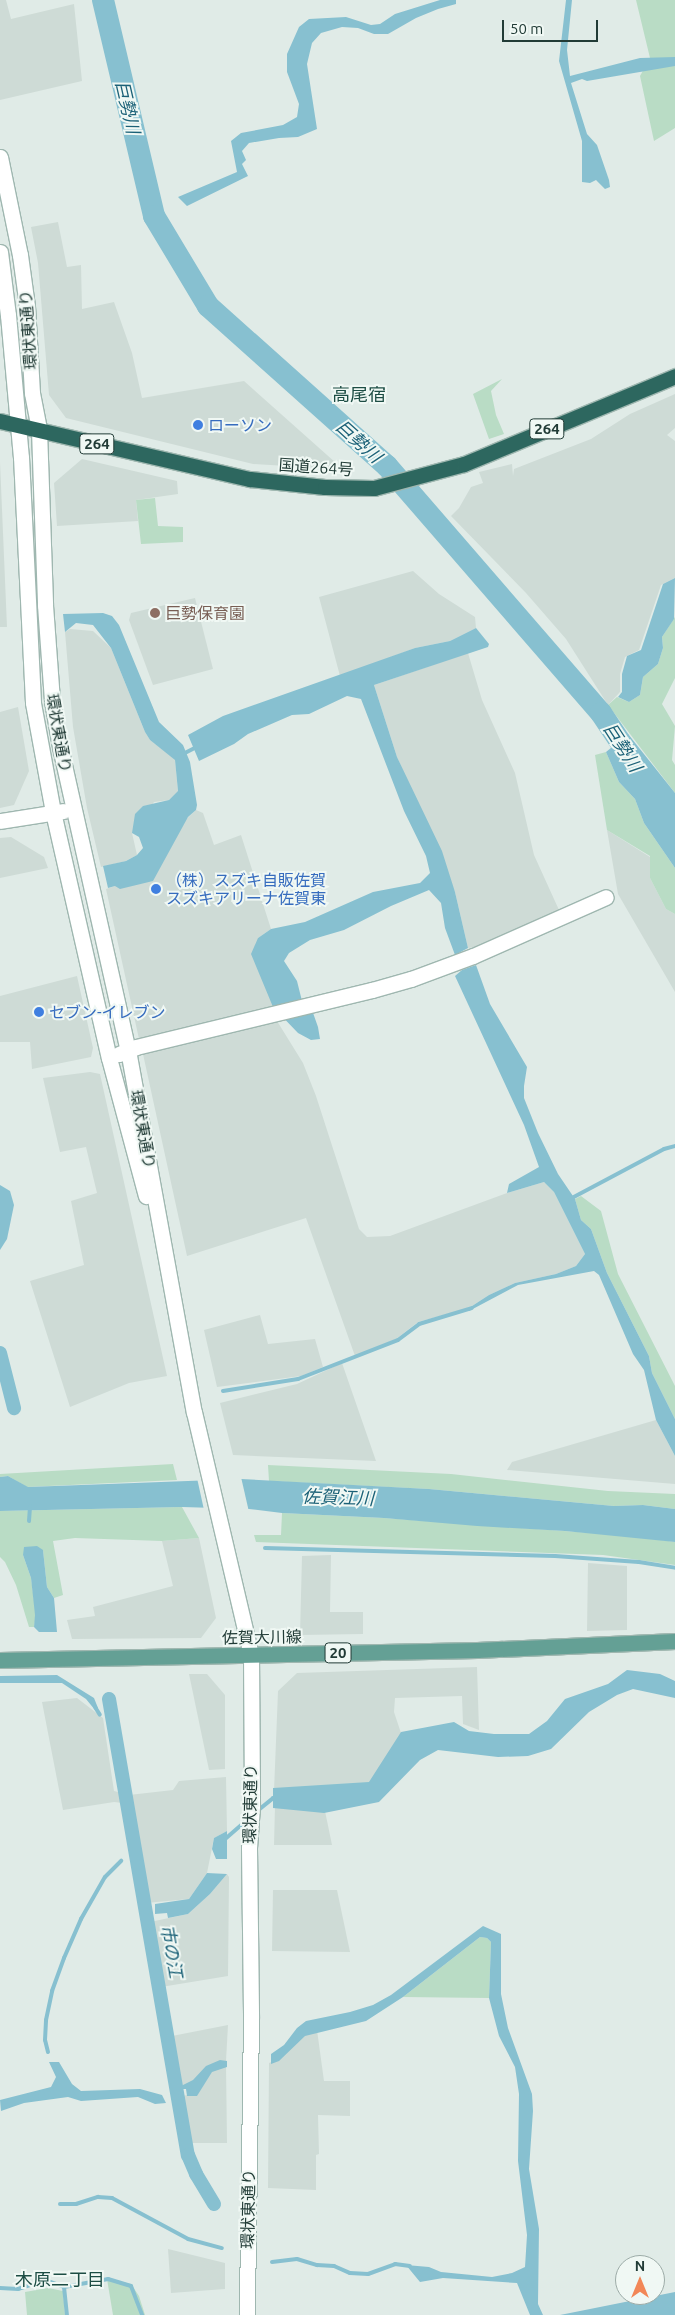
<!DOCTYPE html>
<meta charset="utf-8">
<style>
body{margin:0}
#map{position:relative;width:675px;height:2315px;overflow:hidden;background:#e0ebe7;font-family:Ubuntu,"Noto Sans JP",sans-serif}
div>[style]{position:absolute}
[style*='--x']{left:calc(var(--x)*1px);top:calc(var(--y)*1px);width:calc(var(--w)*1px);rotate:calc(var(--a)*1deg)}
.built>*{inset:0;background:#cedbd6}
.green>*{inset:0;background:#b9dcc5}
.water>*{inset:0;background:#87c0d0}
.pier>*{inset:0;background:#e0ebe7}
.stream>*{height:4px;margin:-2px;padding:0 2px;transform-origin:2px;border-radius:2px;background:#87c0d0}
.canal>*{height:14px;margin:-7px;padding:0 7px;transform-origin:7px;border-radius:7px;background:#87c0d0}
.river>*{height:22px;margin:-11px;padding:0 11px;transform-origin:11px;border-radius:11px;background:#87c0d0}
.roads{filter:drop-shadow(1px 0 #9fb7b0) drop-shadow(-1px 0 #9fb7b0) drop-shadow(0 1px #9fb7b0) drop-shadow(0 -1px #9fb7b0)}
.secondary>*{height:15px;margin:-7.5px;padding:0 7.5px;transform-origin:7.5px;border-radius:7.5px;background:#fff}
.primary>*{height:15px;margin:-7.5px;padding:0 7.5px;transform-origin:7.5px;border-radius:7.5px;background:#64a095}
.highway>*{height:15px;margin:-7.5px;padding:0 7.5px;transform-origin:7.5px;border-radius:7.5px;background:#2d675f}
.dots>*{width:14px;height:14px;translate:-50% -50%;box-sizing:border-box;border:2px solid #f0f8f4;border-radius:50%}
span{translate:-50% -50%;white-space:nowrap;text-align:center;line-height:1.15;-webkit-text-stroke:4px #f0f8f4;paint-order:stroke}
.shield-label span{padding:1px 4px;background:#f0f8f4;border:1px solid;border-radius:4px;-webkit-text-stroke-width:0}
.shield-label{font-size:15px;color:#213b36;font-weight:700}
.street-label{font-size:16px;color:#213b36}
.shop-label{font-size:16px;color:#366cbe}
.left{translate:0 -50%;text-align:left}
.education-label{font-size:16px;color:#785e54}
.water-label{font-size:18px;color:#1b6177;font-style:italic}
.neighbourhood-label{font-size:18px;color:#1d4d44}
.north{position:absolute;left:615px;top:2255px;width:50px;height:50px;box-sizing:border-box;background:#f0f8f4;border:1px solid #9daca8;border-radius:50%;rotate:0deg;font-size:14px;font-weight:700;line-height:20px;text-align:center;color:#213b36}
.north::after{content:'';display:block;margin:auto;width:18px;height:22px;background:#f28757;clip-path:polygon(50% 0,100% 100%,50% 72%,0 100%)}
.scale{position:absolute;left:502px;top:20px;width:96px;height:22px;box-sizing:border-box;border:2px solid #213b36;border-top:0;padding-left:6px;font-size:15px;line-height:18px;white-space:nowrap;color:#213b36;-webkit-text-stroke:4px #f0f8f4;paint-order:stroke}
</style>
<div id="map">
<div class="built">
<div style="clip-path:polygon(0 0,6px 0,11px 19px,74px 4px,82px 81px,0 100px)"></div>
<div style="clip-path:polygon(58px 222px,67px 267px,81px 265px,82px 309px,114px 302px,132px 353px,142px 398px,244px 381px,336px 463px,336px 469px,253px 464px,66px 418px,49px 395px,38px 263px,31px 227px)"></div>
<div style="clip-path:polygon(675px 394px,675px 428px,667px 435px,675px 441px,675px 578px,661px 585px,639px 650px,625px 657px,620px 674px,620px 692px,608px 705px,566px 639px,526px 593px,451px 516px,459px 508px,471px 487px,483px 483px,479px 472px,512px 464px,513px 476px,514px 469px,591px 439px,630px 414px)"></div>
<div style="clip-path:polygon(82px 459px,177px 481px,178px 494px,136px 500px,138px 521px,57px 526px,54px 483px)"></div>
<div style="clip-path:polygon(0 462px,7px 627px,0 627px)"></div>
<div style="clip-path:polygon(413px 571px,439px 594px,475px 617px,476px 628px,450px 641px,415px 648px,340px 676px,319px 597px)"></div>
<div style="clip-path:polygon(195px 598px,213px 669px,153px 685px,129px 620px,131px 613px)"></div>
<div style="clip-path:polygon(70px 629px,93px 631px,111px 648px,145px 732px,150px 740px,175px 759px,178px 792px,169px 800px,154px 802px,132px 833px,137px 855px,126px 861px,101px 867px,87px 808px,73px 727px,65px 632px)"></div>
<div style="clip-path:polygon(468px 653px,482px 700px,515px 773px,534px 855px,559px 910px,481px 946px,468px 948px,455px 892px,397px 757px,374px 685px)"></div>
<div style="clip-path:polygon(18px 707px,29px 771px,14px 805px,0 808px,0 712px)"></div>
<div style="clip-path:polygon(196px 810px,203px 813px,214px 845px,241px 835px,271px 929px,258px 938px,273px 1007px,139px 1039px,106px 889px,115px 886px)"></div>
<div style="clip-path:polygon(607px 830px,650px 857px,650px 878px,666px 909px,675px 914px,675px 992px,618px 894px)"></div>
<div style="clip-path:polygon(11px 837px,44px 857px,48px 868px,0 878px,0 838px)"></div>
<div style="clip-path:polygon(77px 976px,93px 1048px,91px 1057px,32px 1069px,30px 1042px,0 1042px,0 996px)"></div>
<div style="clip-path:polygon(277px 1021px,303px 1063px,316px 1096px,359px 1229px,367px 1237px,390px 1236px,507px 1193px,544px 1182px,554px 1192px,585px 1254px,576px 1266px,556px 1274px,515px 1283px,489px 1295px,469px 1308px,418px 1322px,396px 1339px,355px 1356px,306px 1218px,187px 1256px,143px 1054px)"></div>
<div style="clip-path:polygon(90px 1072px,100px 1074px,167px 1376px,129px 1383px,70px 1407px,30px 1281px,84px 1265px,71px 1201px,97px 1193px,86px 1147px,60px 1152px,43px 1078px)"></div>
<div style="clip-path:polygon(260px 1315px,268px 1344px,315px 1339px,323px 1367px,301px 1376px,217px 1387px,204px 1330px)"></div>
<div style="clip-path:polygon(342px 1363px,376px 1461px,233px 1455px,220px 1403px,297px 1384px)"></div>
<div style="clip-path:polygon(656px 1420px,675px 1456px,675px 1484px,507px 1470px,512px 1462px)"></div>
<div style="clip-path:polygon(199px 1538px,216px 1618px,201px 1638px,72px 1639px,67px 1620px,95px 1616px,93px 1607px,173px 1586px,162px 1541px)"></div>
<div style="clip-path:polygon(331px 1555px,330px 1612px,363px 1612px,363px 1634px,300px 1635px,302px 1556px)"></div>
<div style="clip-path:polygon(588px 1563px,627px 1566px,627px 1630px,587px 1631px)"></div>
<div style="clip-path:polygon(477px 1667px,479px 1730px,463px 1724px,462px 1696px,395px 1698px,394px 1712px,401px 1733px,371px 1783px,274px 1791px,278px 1691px,297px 1673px)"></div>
<div style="clip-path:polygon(189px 1674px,207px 1674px,225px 1695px,225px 1769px,209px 1770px)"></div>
<div style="clip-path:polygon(77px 1698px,103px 1718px,114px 1791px,129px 1795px,173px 1790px,179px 1781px,226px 1777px,227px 1831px,214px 1838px,207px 1873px,189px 1899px,146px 1903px,131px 1804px,114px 1802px,63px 1810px,42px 1702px)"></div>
<div style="clip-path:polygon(275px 1806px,325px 1811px,332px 1845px,274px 1845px)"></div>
<div style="clip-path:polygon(227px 1874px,229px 1877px,228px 1976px,161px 1987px,150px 1922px,188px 1914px,210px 1894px)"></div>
<div style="clip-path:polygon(273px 1890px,337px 1890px,350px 1952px,272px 1951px)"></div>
<div style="clip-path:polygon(228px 2025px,226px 2061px,181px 2088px,172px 2036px)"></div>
<div style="clip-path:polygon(317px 2030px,324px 2081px,350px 2081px,350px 2116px,318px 2115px,319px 2154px,316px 2155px,316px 2190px,268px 2188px,269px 2063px,279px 2059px,304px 2034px)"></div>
<div style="clip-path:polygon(226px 2065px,227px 2143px,189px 2143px,181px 2096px,195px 2094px,210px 2071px)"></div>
<div style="clip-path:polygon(168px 2249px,225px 2263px,225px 2289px,171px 2293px)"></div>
</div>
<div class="green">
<div style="clip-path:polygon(636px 0,675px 0,675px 128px,654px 141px,640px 76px,650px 58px)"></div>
<div style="clip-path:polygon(502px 379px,491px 391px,496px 415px,504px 434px,489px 439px,473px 394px)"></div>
<div style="clip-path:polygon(155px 498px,158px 526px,183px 527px,183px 542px,141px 544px,136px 500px)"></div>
<div style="clip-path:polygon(675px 617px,675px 678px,662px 704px,675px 726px,672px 760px,675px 765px,675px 793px,608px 705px,617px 697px,629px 702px,640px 695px,643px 677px,658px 664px,663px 648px,662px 637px)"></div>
<div style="clip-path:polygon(606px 752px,619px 782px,635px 799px,644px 823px,675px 868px,675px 914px,666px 909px,650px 878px,650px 856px,607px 830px,595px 755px)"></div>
<div style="clip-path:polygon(581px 1196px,601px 1211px,618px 1274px,675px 1386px,675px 1419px,652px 1373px,649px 1356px,607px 1273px,591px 1229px,581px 1220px,575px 1199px)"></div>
<div style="clip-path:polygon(173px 1464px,177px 1480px,27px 1487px,8px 1476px,0 1477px,0 1474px)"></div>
<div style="clip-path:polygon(268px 1465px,451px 1474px,608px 1491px,675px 1494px,675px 1509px,643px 1505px,614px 1506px,429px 1489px,269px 1481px)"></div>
<div style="clip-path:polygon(182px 1507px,199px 1538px,162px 1541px,75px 1538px,53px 1541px,63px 1595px,54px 1598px,47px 1587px,43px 1550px,23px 1555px,31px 1578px,36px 1615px,34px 1627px,29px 1627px,16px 1585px,5px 1562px,0 1557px,0 1511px)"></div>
<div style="clip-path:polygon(282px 1513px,384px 1518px,634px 1536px,675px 1542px,675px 1565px,603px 1555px,256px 1542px,254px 1535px,281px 1535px)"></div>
<div style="clip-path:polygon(480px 1937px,487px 1938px,491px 1942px,489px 1998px,403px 1997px)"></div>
<div style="clip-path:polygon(107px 2279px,131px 2284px,139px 2296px,145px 2315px,113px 2315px)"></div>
<div style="clip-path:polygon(48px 2288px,63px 2291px,65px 2315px,27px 2315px,25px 2292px)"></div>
</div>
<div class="water">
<div style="clip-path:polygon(440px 0,456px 0,456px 4px,438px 9px,416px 18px,388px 34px,374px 34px,358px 28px,342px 27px,321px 33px,312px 43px,307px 64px,317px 129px,298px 137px,279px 138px,249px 143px,242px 151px,246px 160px,242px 164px,248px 176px,187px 206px,178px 197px,237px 172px,231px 141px,241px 133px,283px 125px,297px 117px,299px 104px,287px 72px,287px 54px,299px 27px,309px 19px,346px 17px,371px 25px,380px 24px,395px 14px)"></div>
<div style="clip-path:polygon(566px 0,572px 0,567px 50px,570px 76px,640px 58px,675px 57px,675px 66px,587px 81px,582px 79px,571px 83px,587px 134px,597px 145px,609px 180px,610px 187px,605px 189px,596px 180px,590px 183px,582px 182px,582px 141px,559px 61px)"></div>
<div style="clip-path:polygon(675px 578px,674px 619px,662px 637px,663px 648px,658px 664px,643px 677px,640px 695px,629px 702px,618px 697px,622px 692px,622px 674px,627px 656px,641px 650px,663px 584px)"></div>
<div style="clip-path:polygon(103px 613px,112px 616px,119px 625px,159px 722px,183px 745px,190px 762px,197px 805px,196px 810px,188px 817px,153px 881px,120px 889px,115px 886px,108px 888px,103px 866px,126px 861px,137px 855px,143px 848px,139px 837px,132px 833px,135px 814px,143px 806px,169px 800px,178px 791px,175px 760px,150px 740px,145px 732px,111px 648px,93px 625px,76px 623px,65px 632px,63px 614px)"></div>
<div style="clip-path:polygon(476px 628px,489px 644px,488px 647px,374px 685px,397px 757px,442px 851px,455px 892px,468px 948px,455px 955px,445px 928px,441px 903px,429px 890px,391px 906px,344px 930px,310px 940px,289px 953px,284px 961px,297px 981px,302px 1001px,312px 1010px,318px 1027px,320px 1039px,311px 1040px,298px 1033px,273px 1007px,251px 954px,258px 938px,271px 929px,305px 922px,373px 892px,420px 883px,430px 873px,426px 856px,404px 811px,361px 699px,347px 696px,309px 714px,292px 715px,248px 734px,234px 744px,199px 761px,188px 735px,223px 716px,415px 648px,450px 641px)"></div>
<div style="clip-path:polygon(628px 734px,675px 793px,675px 868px,644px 823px,635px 799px,619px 782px,606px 752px)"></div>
<div style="clip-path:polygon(476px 965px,490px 1004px,527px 1067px,524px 1086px,524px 1098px,538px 1133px,558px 1174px,575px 1199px,581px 1220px,591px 1229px,607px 1273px,649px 1356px,652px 1373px,675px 1419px,675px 1456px,656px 1420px,644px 1370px,633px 1354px,599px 1275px,594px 1271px,518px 1285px,469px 1311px,469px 1308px,489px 1295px,515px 1283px,556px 1274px,576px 1266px,585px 1254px,554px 1192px,544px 1182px,507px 1193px,509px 1184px,539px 1167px,524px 1125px,455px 976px,462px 970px)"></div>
<div style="clip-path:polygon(0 1185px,10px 1191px,14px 1205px,7px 1239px,0 1250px)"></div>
<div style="clip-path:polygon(8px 1476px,28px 1487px,241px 1479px,429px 1489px,614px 1506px,643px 1505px,675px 1509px,675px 1542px,565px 1531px,477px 1526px,384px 1518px,282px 1513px,249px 1509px,182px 1507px,0 1511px,0 1477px)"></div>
<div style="clip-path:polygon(37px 1546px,43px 1550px,47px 1587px,54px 1598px,57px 1632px,39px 1632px,34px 1627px,35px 1615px,31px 1578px,23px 1555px,24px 1547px)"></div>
<div style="clip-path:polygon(627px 1670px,660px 1674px,675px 1681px,675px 1698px,633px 1689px,617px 1695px,589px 1712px,551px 1749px,528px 1756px,498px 1757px,438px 1750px,420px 1760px,379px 1802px,324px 1813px,273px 1808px,273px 1788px,369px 1782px,401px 1732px,454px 1722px,469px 1731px,494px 1734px,529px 1734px,547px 1721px,565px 1699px,608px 1684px)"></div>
<div style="clip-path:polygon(57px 1675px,94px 1698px,98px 1708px,95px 1710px,86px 1699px,62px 1683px,0 1683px,0 1676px)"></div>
<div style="clip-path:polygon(227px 1831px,227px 1859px,216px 1859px,212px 1849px,214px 1838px)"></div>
<div style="clip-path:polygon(207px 1873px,227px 1874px,210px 1894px,188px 1914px,168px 1918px,167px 1913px,155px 1914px,155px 1904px,189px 1899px)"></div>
<div style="clip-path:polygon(483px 1926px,501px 1934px,501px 1994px,508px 2028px,532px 2094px,533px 2111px,529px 2169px,539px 2229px,538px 2304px,543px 2315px,530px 2315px,517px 2283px,443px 2278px,420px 2282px,406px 2265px,429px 2267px,441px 2272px,492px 2277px,512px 2273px,525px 2267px,527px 2235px,518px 2161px,519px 2094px,515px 2067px,499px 2036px,489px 1998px,491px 1942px,487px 1938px,480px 1937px,403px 1997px,366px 2021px,305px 2036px,279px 2061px,271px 2064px,271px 2054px,284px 2045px,297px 2028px,306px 2021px,350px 2012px,373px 2005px,391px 1995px)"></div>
<div style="clip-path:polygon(220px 2060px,227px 2061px,227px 2067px,212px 2072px,197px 2096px,187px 2096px,186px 2089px,183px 2089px,181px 2086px,193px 2080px,206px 2066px)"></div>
<div style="clip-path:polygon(49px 2062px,59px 2062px,72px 2084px,81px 2091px,140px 2089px,162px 2095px,166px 2103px,155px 2104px,138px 2097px,81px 2101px,68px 2097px,24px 2103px,1px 2111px,0 2100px,51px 2087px,56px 2077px)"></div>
<div style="clip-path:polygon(675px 2292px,675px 2315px,560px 2315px)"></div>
</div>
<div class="pier">
<div style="clip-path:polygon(241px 1477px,249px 1512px,204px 1510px,197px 1478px)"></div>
</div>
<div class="stream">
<div style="--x:181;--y:755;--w:18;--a:-27"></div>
<div style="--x:570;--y:1199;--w:106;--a:-28"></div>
<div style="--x:664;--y:1149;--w:11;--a:-15"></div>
<div style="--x:223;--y:1391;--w:76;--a:-9.1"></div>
<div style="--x:298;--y:1379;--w:107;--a:-21.3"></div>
<div style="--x:398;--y:1340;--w:26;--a:-37"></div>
<div style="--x:419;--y:1324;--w:55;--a:-16.8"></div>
<div style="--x:29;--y:1521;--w:15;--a:-86"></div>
<div style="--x:265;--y:1548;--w:290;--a:1.6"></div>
<div style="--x:555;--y:1556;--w:84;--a:4.1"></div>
<div style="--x:639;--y:1562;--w:36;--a:9"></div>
<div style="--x:95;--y:1707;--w:9;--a:58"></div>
<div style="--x:256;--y:1812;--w:22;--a:-39"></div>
<div style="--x:273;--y:1798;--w:6;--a:0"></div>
<div style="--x:224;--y:1840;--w:30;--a:-41"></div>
<div style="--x:48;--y:2052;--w:12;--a:-104"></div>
<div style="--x:45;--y:2040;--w:20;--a:-87"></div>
<div style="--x:46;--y:2020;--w:30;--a:-78"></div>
<div style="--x:52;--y:1991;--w:35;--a:-70"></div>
<div style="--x:64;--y:1958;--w:43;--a:-66.4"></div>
<div style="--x:81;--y:1919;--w:48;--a:-60.3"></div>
<div style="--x:105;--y:1877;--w:23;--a:-45"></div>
<div style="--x:60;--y:2204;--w:16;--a:0"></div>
<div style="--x:76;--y:2204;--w:23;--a:-18"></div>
<div style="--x:98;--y:2197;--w:14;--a:4"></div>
<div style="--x:112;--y:2198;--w:86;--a:28.3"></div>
<div style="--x:188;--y:2239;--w:35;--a:15"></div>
<div style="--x:272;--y:2262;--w:25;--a:-7"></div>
<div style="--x:297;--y:2259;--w:21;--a:17"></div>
<div style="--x:317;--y:2265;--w:17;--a:3"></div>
<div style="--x:334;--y:2266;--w:17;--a:24"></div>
<div style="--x:350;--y:2273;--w:18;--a:3"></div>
<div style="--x:368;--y:2274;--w:29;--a:-20"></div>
<div style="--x:395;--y:2264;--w:15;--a:8"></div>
<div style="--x:64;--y:2287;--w:28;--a:84"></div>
<div style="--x:0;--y:2288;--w:18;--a:3"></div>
<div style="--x:18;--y:2289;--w:28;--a:-18"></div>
<div style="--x:45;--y:2280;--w:20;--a:20"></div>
<div style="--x:64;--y:2287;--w:45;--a:-10.3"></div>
<div style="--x:108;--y:2279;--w:24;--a:17"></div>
<div style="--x:131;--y:2286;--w:31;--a:69"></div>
</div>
<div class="canal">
<div style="--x:0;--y:1353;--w:57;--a:75.7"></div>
<div style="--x:109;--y:1699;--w:463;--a:80.2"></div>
<div style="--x:188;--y:2155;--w:21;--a:67"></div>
<div style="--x:196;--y:2174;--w:35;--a:59"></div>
</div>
<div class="river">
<div style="--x:103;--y:0;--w:222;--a:76.7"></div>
<div style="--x:154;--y:216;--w:105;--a:59"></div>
<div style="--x:208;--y:306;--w:240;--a:41.8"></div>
<div style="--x:387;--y:466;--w:327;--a:49.1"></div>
<div style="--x:601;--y:713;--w:65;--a:56.3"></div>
</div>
<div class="roads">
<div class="secondary">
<div style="--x:0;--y:157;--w:100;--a:78.5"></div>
<div style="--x:20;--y:255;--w:51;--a:82.2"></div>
<div style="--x:27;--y:306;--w:87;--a:86.7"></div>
<div style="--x:32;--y:393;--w:38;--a:79"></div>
<div style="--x:39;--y:430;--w:175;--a:88"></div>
<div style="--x:45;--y:605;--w:96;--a:85.8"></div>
<div style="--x:52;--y:701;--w:47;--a:80.1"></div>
<div style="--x:60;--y:747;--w:311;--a:77.4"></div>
<div style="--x:128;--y:1050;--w:368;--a:79.7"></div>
<div style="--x:194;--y:1412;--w:250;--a:76.8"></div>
<div style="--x:251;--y:1655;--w:151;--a:89.6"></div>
<div style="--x:252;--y:1806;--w:42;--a:94.1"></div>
<div style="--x:249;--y:1848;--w:170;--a:89.3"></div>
<div style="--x:251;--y:2018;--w:297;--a:90.8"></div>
<div style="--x:0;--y:252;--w:64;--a:82.8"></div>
<div style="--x:8;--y:315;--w:143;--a:84.8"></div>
<div style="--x:21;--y:457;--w:246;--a:87.2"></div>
<div style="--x:33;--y:703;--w:111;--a:79.6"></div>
<div style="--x:53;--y:812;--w:252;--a:77.2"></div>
<div style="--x:109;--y:1058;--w:143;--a:75"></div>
<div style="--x:0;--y:821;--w:64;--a:-9"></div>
<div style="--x:119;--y:1054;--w:18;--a:-22"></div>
<div style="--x:136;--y:1047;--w:243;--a:-13.6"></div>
<div style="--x:372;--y:990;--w:41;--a:-15.8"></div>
<div style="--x:411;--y:979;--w:66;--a:-20.4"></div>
<div style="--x:473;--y:956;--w:145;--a:-23.9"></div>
</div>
<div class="primary">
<div style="--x:0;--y:1660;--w:477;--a:-1.2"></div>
<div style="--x:477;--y:1650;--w:198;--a:-2.6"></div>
</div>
<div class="highway">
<div style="--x:0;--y:421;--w:257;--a:13.1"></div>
<div style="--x:250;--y:479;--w:75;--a:6.1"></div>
<div style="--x:325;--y:487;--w:49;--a:1.2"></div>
<div style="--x:374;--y:488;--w:93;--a:-14.9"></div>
<div style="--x:464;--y:464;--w:229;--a:-22.6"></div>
</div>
</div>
<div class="dots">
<div style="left:198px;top:425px;background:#3f7fe0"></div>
<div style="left:155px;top:613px;background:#8d6e63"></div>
<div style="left:156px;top:889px;background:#3f7fe0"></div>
<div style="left:39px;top:1012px;background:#3f7fe0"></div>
</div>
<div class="shield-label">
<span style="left:547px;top:429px">264</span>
<span style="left:97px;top:444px">264</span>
<span style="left:338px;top:1653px">20</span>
</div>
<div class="street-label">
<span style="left:28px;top:330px;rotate:-94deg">環状東通り</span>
<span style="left:316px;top:467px;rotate:4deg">国道264号</span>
<span style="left:59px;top:733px;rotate:80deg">環状東通り</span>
<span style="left:143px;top:1129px;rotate:80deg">環状東通り</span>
<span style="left:262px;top:1637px;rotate:-1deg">佐賀大川線</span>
<span style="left:250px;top:1804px;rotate:-89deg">環状東通り</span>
<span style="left:248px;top:2209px;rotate:-89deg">環状東通り</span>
</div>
<div class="shop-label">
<span class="left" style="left:208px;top:425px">ローソン</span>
<span class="left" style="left:166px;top:889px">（株）スズキ自販佐賀<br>スズキアリーナ佐賀東</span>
<span class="left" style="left:49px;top:1012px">セブン-イレブン</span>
</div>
<div class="education-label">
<span class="left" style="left:165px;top:613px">巨勢保育園</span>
</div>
<div class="water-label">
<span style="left:128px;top:107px;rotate:77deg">巨勢川</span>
<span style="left:359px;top:441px;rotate:42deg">巨勢川</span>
<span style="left:623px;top:747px;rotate:57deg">巨勢川</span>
<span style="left:338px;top:1497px;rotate:2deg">佐賀江川</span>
<span style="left:172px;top:1951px;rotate:80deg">市の江</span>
</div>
<div class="neighbourhood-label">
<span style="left:359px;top:394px">高尾宿</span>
<span style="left:60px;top:2279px">木原二丁目</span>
</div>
<div class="north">N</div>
<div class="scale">50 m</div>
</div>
